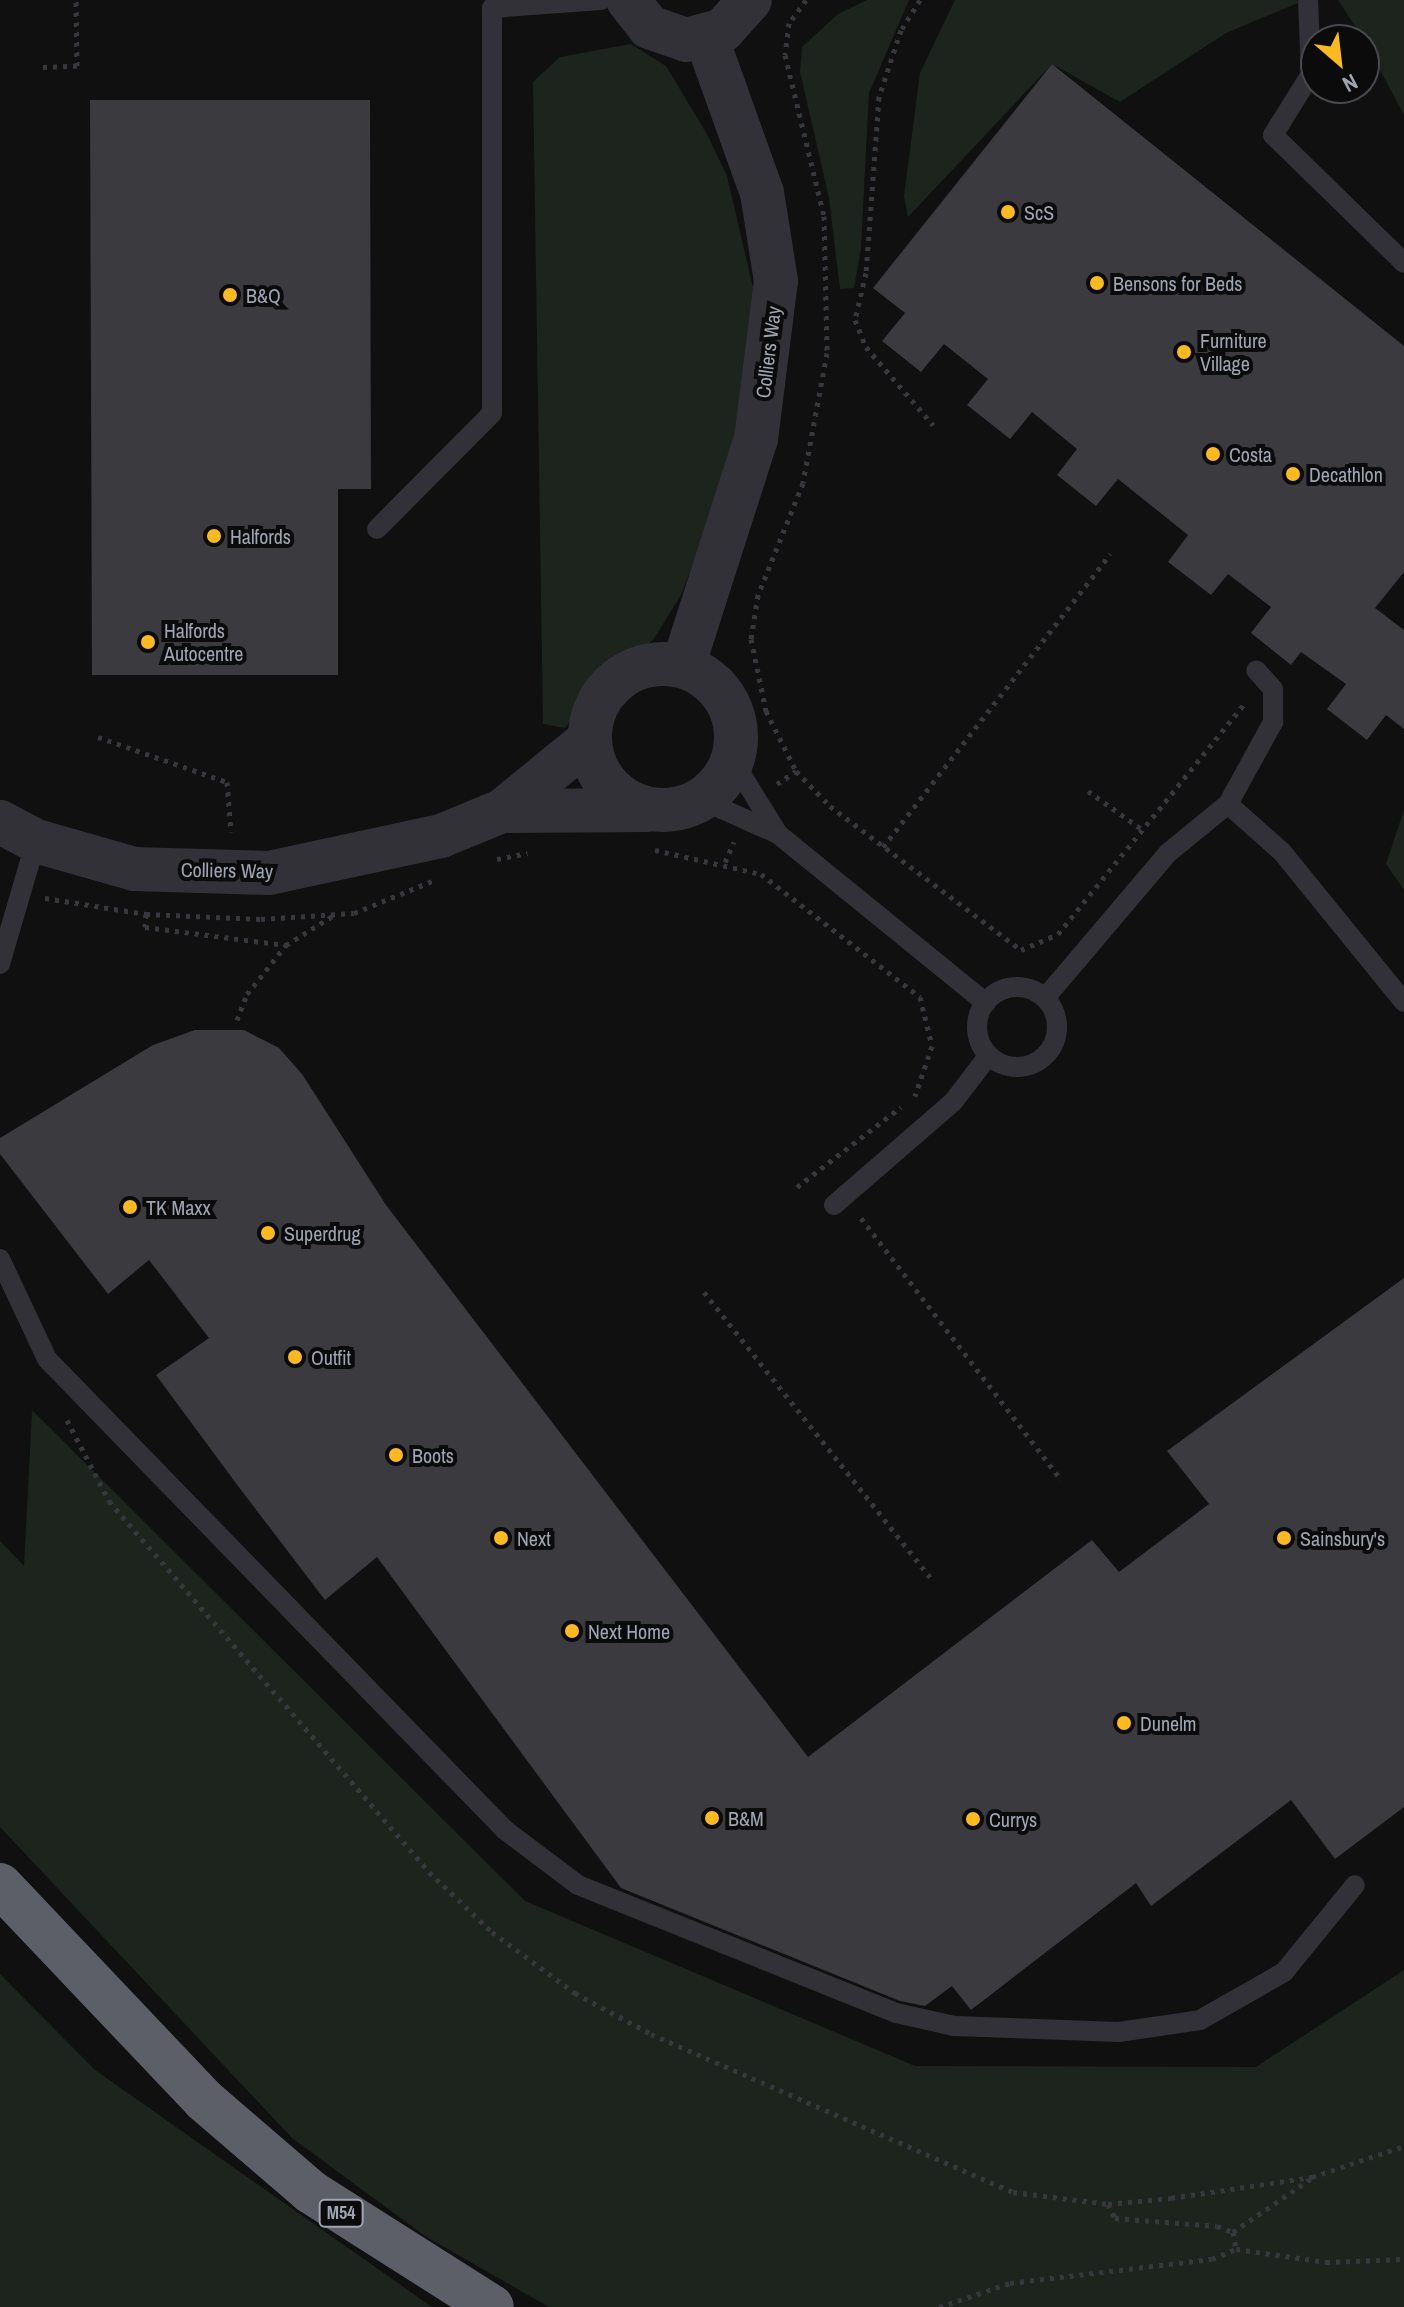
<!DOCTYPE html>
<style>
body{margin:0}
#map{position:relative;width:1404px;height:2307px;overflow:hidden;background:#101011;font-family:"Archivo Narrow",sans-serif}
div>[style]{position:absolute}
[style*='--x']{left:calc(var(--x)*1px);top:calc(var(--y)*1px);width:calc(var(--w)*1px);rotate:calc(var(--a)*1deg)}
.green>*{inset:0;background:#1c241d}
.building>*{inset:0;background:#3a3a3f}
.path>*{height:5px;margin-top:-2.5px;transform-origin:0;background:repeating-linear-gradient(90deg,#37383e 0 4px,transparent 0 10px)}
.service>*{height:20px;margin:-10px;padding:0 10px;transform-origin:10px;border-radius:10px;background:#313137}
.service>.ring{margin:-10px;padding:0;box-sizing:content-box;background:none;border:20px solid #313137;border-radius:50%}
.tertiary>*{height:44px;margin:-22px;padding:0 22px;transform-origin:22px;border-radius:22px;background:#313137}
.tertiary>.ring{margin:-22px;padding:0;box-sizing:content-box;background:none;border:44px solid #313137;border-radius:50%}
.motorway>*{height:44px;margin:-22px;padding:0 22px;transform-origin:22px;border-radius:22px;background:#5c5f68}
.dots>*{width:22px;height:22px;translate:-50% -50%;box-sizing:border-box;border:4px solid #0b0b0c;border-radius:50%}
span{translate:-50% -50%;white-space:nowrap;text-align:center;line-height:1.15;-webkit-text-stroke:8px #0b0b0c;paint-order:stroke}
.shield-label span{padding:2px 6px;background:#0b0b0c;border:2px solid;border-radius:6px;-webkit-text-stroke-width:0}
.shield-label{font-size:18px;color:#a0a5b3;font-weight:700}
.poi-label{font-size:20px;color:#a0a5b3}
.left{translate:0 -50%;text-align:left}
.street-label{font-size:20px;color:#a0a5b3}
.north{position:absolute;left:1300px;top:24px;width:80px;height:80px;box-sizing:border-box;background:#0b0b0c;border:2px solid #47494f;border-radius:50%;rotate:152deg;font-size:22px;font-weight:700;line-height:32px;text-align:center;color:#a0a5b3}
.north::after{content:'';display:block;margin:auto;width:28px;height:36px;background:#fcba1e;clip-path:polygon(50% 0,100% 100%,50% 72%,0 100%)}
</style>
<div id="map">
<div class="green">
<div style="clip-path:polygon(867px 0,909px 0,869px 93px,861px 248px,854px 288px,840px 289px,829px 198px,800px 72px,802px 47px,838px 14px)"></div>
<div style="clip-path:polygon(955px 0,1297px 0,1298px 3px,1226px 33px,1120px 102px,1052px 64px,908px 217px,904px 196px,920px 73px)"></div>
<div style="clip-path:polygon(1338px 0,1404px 0,1404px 115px,1364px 40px)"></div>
<div style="clip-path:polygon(631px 44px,666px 66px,708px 136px,727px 176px,754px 292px,738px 446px,681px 595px,653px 640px,601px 682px,565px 728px,543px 724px,533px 82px,560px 57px)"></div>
<div style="clip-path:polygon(1404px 810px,1404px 890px,1386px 864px)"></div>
<div style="clip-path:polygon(32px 1410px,525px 1901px,915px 2066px,1256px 2067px,1404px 1970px,1404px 2307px,549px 2307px,425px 2236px,292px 2138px,0 1827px,0 1541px,24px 1566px)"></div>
<div style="clip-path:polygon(0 1974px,95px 2070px,432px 2307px,0 2307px)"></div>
</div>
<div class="building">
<div style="clip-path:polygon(1052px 64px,1404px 346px,1404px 572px,1375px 608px,1404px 630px,1404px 729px,1386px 715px,1367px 740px,1327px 709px,1346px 684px,1301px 652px,1291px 665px,1251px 633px,1271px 607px,1228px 574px,1211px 595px,1168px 562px,1188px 535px,1118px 479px,1096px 506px,1057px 475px,1077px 449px,1032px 412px,1010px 439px,967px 405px,988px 379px,944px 344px,921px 372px,882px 341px,905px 313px,873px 288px)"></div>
<div style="clip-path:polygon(90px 100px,370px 100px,371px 489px,338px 489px,338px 675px,92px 675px)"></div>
<div style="clip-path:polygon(195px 1030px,244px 1030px,279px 1048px,302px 1074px,386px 1205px,808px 1757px,1092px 1540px,1119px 1572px,1209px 1504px,1167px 1451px,1404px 1278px,1404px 1807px,1335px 1859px,1291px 1800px,1151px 1906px,1136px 1883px,971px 2010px,952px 1986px,925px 2006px,900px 2001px,621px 1888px,377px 1557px,325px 1600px,238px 1486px,156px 1375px,209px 1338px,149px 1260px,108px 1294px,0 1154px,0 1138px,153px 1045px)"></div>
</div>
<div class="path">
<div style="--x:806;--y:0;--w:29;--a:126"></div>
<div style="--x:789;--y:23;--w:32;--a:97"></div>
<div style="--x:785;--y:55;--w:166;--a:76.4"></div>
<div style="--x:824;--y:216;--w:137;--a:88.7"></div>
<div style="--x:827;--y:353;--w:132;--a:100.5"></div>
<div style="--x:803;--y:483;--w:121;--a:111.9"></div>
<div style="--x:758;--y:595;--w:45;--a:99"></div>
<div style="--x:751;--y:639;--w:74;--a:78.2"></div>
<div style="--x:766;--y:711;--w:67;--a:63.4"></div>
<div style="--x:796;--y:771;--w:49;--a:45.8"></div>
<div style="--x:830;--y:806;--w:239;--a:37"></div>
<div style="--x:1021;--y:950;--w:40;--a:-23.4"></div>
<div style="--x:1058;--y:934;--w:299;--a:-51"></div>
<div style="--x:920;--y:0;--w:36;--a:122"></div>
<div style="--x:901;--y:30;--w:71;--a:108.2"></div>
<div style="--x:879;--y:97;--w:176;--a:94.2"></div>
<div style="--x:866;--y:273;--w:48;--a:103.2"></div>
<div style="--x:855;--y:320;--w:29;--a:68"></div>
<div style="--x:866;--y:347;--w:103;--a:49.3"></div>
<div style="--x:43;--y:67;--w:34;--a:-2"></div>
<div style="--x:77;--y:66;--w:66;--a:-90.9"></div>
<div style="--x:98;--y:737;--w:137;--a:19.2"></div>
<div style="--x:227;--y:782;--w:50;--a:85.4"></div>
<div style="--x:777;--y:784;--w:23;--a:-34"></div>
<div style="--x:1088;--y:791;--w:67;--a:35.3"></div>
<div style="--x:883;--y:847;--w:371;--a:-52.2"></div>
<div style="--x:655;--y:850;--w:109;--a:12.8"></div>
<div style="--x:761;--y:874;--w:201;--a:37.7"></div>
<div style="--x:920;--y:997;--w:50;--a:76.2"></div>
<div style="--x:932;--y:1046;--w:53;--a:108.8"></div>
<div style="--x:497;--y:859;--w:31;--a:-11"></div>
<div style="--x:725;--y:862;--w:22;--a:-66"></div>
<div style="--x:45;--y:898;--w:102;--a:9"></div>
<div style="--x:146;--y:914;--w:115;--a:2.5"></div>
<div style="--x:261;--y:919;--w:93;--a:-3.7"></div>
<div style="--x:354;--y:913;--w:87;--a:-22.2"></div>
<div style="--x:146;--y:914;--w:13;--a:94"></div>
<div style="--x:145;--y:927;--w:142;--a:7.3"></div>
<div style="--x:237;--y:1020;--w:28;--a:-69"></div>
<div style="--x:247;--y:994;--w:63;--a:-51.5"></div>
<div style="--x:286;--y:945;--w:57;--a:-32"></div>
<div style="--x:797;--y:1187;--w:131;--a:-37.6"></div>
<div style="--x:861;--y:1218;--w:330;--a:52.6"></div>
<div style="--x:704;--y:1292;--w:364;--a:51.6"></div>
<div style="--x:67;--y:1420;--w:91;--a:62.6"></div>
<div style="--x:109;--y:1501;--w:490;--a:49.2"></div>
<div style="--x:429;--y:1872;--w:87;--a:43.6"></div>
<div style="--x:492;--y:1932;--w:103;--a:36.3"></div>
<div style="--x:575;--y:1993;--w:86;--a:28.3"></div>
<div style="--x:651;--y:2034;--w:395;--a:23.6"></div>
<div style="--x:1013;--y:2192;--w:96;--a:7.2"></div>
<div style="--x:1108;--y:2204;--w:63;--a:-5.4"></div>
<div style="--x:1171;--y:2198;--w:143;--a:-8.5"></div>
<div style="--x:1312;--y:2177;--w:97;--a:-18.6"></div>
<div style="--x:1108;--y:2204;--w:16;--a:63"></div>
<div style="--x:1115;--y:2218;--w:102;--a:4.5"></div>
<div style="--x:1217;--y:2226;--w:17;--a:21"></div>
<div style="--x:1233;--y:2232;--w:17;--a:80"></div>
<div style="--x:1233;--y:2232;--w:96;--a:-34.4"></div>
<div style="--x:939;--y:2307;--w:75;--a:-18.7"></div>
<div style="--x:1010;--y:2283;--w:203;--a:-6.8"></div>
<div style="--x:1212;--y:2259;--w:26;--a:-23"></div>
<div style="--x:1236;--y:2249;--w:91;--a:8.2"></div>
<div style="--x:1326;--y:2262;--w:78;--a:-2.2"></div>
</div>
<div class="service">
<div style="--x:1308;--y:0;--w:74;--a:87.7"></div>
<div style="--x:1311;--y:74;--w:72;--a:121.9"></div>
<div style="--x:1273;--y:135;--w:183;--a:44.3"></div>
<div style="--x:377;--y:529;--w:163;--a:-45.2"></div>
<div style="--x:492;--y:413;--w:405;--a:-90"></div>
<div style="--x:492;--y:8;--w:109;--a:-4.2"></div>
<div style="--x:733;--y:761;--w:86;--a:58.3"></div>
<div style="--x:702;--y:800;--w:83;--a:24.1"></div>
<div style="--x:778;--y:834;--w:268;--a:39.1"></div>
<div style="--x:1228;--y:804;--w:72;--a:41.6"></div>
<div style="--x:1282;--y:852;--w:193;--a:50.9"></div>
<div style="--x:0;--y:964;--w:128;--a:-73.7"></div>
<div class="ring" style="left:977px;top:987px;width:60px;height:60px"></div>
<div style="--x:1045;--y:998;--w:190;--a:-49.7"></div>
<div style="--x:1168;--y:853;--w:77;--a:-39.2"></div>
<div style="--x:1228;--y:804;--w:94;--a:-61.2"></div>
<div style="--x:1273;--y:722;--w:33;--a:-90"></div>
<div style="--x:1273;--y:689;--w:25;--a:-132"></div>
<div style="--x:834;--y:1205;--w:157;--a:-40.9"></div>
<div style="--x:953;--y:1102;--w:59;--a:-52.5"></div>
<div style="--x:0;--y:1259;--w:110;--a:64.8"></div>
<div style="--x:47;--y:1359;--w:657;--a:45.8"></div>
<div style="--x:505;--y:1830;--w:91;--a:37"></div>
<div style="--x:578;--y:1885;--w:343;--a:21.9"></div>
<div style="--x:896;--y:2013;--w:59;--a:12.6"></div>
<div style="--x:954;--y:2026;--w:165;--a:2.1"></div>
<div style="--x:1119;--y:2032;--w:82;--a:-8.4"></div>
<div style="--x:1200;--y:2020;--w:97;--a:-29.7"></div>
<div style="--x:1284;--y:1972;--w:112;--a:-50.8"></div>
</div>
<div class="tertiary">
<div style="--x:628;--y:0;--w:34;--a:52"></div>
<div style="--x:649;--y:27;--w:39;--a:19"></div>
<div style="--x:686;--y:40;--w:38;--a:-15"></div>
<div style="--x:723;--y:30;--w:40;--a:-48"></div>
<div class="ring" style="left:590px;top:664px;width:102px;height:102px"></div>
<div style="--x:683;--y:666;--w:238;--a:-72.2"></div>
<div style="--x:756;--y:439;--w:159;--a:-82.8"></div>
<div style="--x:776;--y:281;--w:89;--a:-99"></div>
<div style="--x:762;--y:193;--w:166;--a:-109.7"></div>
<div style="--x:502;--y:811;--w:145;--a:-0.4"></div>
<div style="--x:0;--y:822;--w:41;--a:27.8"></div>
<div style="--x:36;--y:841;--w:102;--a:15.9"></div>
<div style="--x:134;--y:869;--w:135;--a:1.7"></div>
<div style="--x:269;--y:873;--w:176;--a:-12.1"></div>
<div style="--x:441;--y:836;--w:66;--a:-22.3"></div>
<div style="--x:502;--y:811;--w:112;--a:-39.2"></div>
</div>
<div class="motorway">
<div style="--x:0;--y:1885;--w:296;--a:46.5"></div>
<div style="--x:204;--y:2100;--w:141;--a:40.7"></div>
<div style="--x:311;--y:2192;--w:214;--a:32.4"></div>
</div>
<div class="dots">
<div style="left:1008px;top:212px;background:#fcba1e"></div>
<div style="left:1097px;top:283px;background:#fcba1e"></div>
<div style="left:230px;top:295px;background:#fcba1e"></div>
<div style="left:1184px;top:352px;background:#fcba1e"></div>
<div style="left:1213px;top:454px;background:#fcba1e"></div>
<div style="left:1293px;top:474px;background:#fcba1e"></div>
<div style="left:214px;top:536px;background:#fcba1e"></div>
<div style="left:148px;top:642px;background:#fcba1e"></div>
<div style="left:130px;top:1207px;background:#fcba1e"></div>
<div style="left:268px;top:1233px;background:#fcba1e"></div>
<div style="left:295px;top:1357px;background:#fcba1e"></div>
<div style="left:396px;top:1455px;background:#fcba1e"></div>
<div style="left:501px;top:1538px;background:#fcba1e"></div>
<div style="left:1284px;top:1538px;background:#fcba1e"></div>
<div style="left:572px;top:1631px;background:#fcba1e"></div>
<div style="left:1124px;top:1723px;background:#fcba1e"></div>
<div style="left:712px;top:1818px;background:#fcba1e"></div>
<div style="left:973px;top:1819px;background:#fcba1e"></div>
</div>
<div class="shield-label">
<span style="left:341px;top:2213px">M54</span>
</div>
<div class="poi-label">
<span class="left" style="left:1024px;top:212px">ScS</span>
<span class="left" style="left:1113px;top:283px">Bensons for Beds</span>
<span class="left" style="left:246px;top:295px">B&amp;Q</span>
<span class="left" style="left:1200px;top:352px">Furniture<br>Village</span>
<span class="left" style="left:1229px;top:454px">Costa</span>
<span class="left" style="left:1309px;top:474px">Decathlon</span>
<span class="left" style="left:230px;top:536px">Halfords</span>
<span class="left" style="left:164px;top:642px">Halfords<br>Autocentre</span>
<span class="left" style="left:146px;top:1207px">TK Maxx</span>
<span class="left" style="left:284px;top:1233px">Superdrug</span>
<span class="left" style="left:311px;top:1357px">Outfit</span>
<span class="left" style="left:412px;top:1455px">Boots</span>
<span class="left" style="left:517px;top:1538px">Next</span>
<span class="left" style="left:1300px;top:1538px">Sainsbury's</span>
<span class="left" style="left:588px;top:1631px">Next Home</span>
<span class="left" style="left:1140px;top:1723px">Dunelm</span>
<span class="left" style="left:728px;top:1818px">B&amp;M</span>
<span class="left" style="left:989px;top:1819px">Currys</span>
</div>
<div class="street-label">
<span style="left:768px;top:352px;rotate:-83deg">Colliers Way</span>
<span style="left:227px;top:870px;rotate:1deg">Colliers Way</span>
</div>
<div class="north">N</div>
</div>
